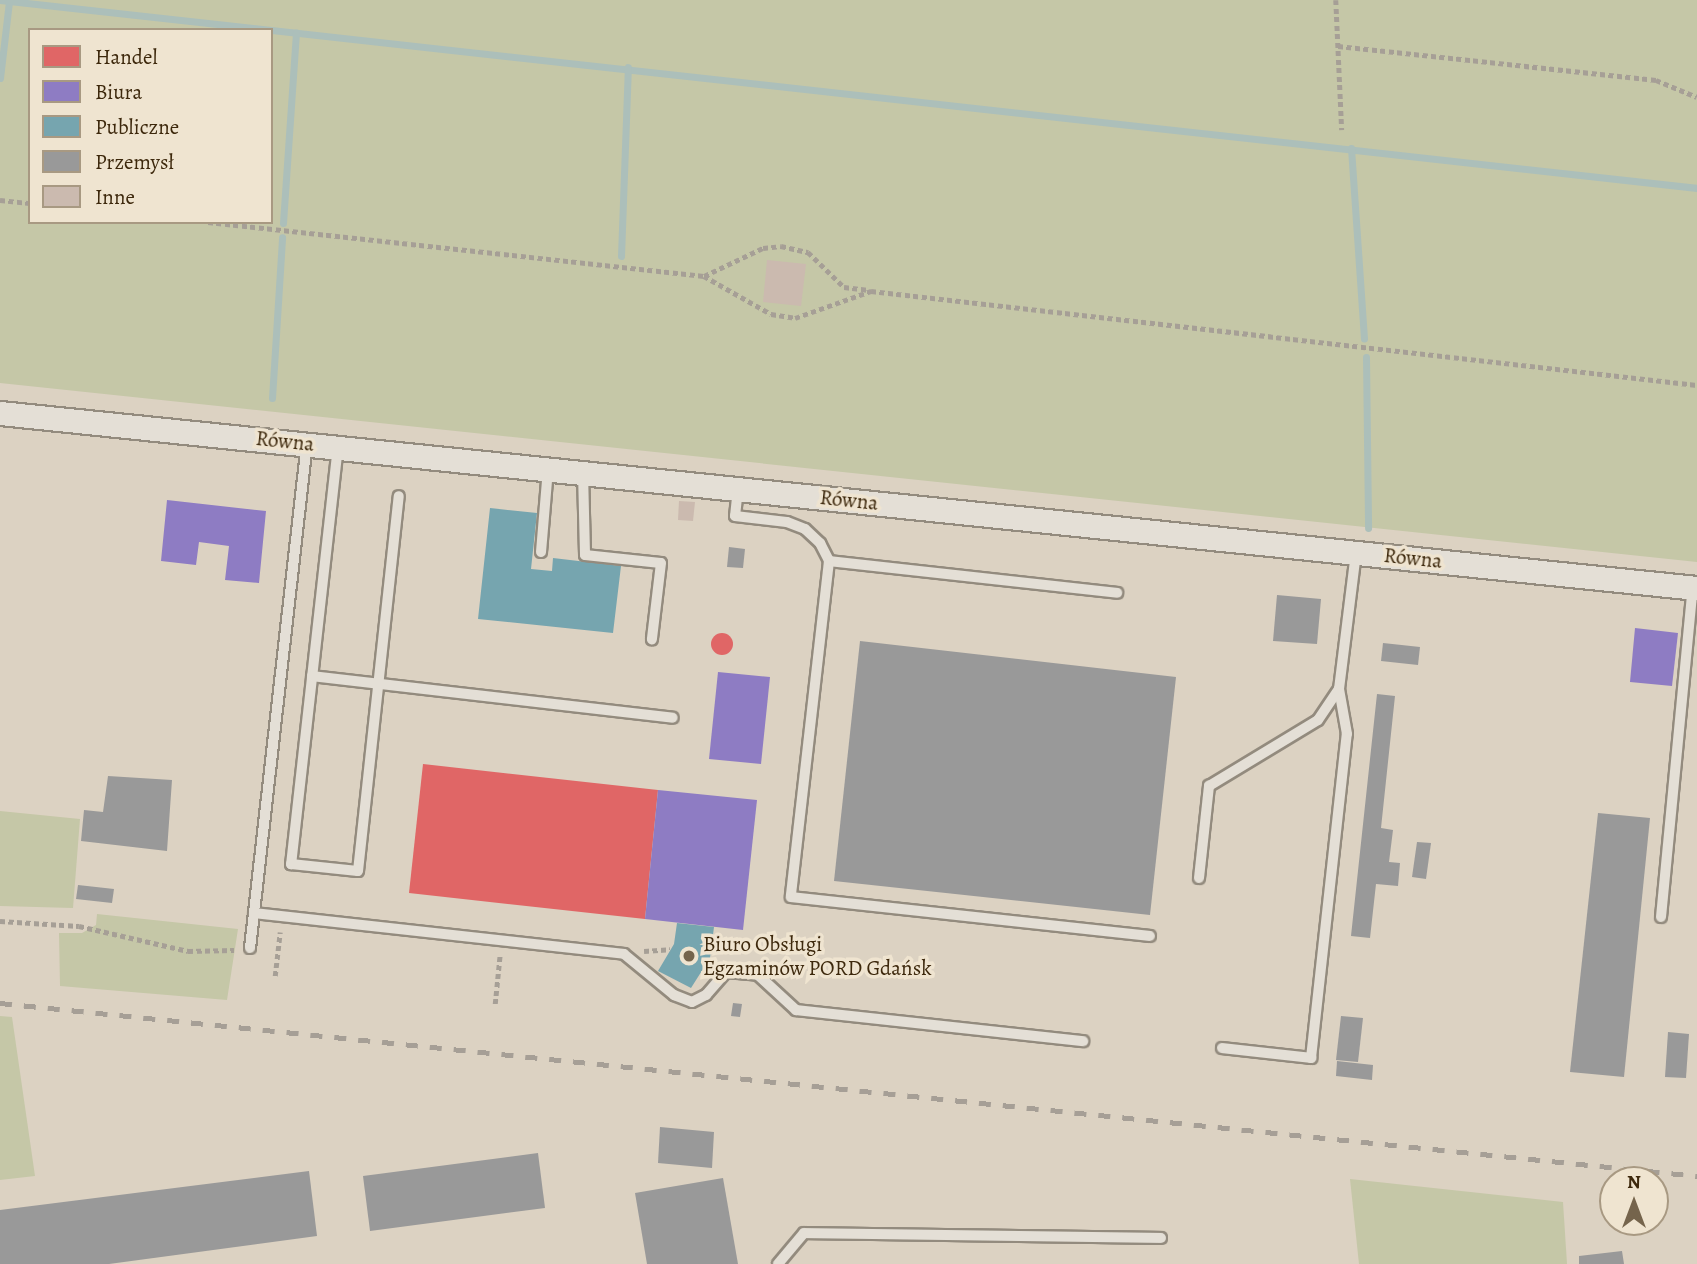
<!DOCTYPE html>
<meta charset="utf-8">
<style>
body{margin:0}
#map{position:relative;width:1697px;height:1264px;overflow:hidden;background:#dcd2c2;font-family:Alegreya,serif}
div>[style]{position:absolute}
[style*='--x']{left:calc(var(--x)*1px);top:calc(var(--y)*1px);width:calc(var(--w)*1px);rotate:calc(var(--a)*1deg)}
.green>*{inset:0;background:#c5c7a7}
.shops>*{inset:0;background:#e06666}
.round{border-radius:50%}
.offices>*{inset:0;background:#8e7cc3}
.public>*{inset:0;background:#76a5af}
.industry>*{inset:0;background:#999}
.stream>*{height:7px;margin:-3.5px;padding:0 3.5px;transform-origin:3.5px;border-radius:3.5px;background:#acbfba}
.building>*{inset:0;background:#cbbaaf}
.path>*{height:4.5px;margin-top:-2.25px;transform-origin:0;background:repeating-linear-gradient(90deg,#a69f96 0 5px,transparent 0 8.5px)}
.roads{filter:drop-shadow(2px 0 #938b7e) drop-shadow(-2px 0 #938b7e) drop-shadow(0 2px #938b7e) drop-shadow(0 -2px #938b7e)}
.lane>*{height:10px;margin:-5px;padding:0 5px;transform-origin:5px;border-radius:5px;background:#e4dfd6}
.street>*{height:23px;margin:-11.5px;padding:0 11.5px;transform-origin:11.5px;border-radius:11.5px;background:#e4dfd6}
.rail>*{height:5px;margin-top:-2.5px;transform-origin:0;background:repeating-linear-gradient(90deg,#a69f96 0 12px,transparent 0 24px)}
.dots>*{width:19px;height:19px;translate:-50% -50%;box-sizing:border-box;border:4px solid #efe4d0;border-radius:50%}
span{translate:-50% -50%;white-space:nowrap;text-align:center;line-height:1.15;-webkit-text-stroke:7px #efe4d0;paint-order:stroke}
.street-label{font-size:21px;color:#3d280c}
.poi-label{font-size:21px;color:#3d280c}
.left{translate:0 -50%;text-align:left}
.legend{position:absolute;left:28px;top:28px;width:245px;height:196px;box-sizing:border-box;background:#efe4d0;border:2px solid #a89982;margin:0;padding:9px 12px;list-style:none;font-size:21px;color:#3d280c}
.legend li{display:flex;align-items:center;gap:14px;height:35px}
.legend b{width:35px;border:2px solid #a89982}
.north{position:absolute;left:1599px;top:1166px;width:70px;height:70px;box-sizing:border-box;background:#efe4d0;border:2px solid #a89982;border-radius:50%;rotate:0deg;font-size:19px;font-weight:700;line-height:28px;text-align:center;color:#3d280c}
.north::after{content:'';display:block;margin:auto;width:24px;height:32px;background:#75644c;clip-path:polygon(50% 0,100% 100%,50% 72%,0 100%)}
</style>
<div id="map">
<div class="green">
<div style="clip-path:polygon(evenodd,0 0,1697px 0,1697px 562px,0 383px,0 0,30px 30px,271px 30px,271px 222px,30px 222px,30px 30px)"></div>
<div style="clip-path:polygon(0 811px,80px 819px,73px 908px,0 906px)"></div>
<div style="clip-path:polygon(97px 914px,238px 929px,227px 1000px,60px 986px,59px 933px,82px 933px,96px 925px)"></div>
<div style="clip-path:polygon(0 1016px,12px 1017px,35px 1176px,0 1180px)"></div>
<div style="clip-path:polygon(1350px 1179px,1563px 1202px,1567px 1264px,1359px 1264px)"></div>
</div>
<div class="shops">
<div class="round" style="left:711px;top:633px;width:22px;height:22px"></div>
<div style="clip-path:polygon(423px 764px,658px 790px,645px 919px,409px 893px)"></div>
</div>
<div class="offices">
<div style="clip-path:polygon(167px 500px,266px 511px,259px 583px,225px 580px,229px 546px,199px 542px,196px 565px,161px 561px)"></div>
<div style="clip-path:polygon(1635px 628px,1678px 633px,1672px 686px,1630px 682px)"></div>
<div style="clip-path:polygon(718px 672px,770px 677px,761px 764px,709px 759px)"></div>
<div style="clip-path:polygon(658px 790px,757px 800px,743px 930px,645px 919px)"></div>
</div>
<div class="public">
<div style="clip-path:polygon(490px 508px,537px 513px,531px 569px,552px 571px,553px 558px,621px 566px,613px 633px,478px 619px)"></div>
<div style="clip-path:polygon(677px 923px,714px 927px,710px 958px,691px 988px,658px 971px,674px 944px)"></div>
</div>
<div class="industry">
<div style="clip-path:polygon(729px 547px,745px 549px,743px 568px,727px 567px)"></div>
<div style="clip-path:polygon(1277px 595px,1321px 599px,1317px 644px,1273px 641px)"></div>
<div style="clip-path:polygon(860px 641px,1176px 677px,1150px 915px,834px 881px)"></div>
<div style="clip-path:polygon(1383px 643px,1420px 647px,1418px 665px,1381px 661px)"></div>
<div style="clip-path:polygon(1377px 694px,1395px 696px,1381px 828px,1393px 830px,1389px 862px,1400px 863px,1398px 886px,1376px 884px,1370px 938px,1351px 936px)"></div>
<div style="clip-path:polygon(108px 776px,172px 780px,167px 851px,81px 841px,84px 810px,103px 812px)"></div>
<div style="clip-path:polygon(1598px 813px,1650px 818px,1624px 1077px,1570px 1072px)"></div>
<div style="clip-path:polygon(1417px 842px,1431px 843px,1426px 879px,1412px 877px)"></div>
<div style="clip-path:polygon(78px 885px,114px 889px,112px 903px,76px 899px)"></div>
<div style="clip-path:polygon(733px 1003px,742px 1004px,740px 1017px,731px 1016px)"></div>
<div style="clip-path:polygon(1341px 1016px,1363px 1018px,1358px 1062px,1336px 1060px)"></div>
<div style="clip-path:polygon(1668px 1032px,1689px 1034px,1686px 1078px,1665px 1077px)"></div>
<div style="clip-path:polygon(1337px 1061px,1373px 1065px,1372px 1080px,1336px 1076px)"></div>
<div style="clip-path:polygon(660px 1127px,714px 1132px,712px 1168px,658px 1163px)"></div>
<div style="clip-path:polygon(538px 1153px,545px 1208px,370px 1231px,363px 1176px)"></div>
<div style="clip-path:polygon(309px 1171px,317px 1236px,109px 1264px,0 1264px,0 1210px)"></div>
<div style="clip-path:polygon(723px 1178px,738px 1264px,647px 1264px,635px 1193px)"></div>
<div style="clip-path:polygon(1622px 1251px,1624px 1264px,1579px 1264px,1579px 1256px)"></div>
</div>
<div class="stream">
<div style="--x:0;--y:0;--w:1707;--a:6.32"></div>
<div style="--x:0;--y:78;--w:78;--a:-83.3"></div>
<div style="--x:1351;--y:148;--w:191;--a:86.1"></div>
<div style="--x:283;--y:223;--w:191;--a:-86.1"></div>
<div style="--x:621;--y:256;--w:189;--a:-87.9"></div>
<div style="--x:1366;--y:357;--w:171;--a:89.3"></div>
<div style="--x:272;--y:398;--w:161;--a:-86.4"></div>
</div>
<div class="building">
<div style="clip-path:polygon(767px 260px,806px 264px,801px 306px,763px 302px)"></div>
<div style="clip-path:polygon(679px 501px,695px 502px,693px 521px,678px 520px)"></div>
</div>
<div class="path">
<div style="--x:1336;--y:0;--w:130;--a:87.4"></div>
<div style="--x:1338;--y:46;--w:320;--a:6.1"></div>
<div style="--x:1656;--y:80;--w:44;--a:22.5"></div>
<div style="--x:0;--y:200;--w:30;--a:6"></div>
<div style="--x:208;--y:222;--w:499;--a:6.2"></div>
<div style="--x:704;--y:276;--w:77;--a:29.6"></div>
<div style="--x:771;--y:314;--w:24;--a:9"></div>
<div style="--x:795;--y:318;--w:81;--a:-19.6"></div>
<div style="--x:871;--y:291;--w:831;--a:6.49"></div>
<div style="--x:704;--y:276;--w:65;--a:-25.4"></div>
<div style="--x:763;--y:248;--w:18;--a:-6"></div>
<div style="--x:781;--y:246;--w:28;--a:13"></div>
<div style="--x:808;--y:252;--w:50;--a:44.2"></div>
<div style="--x:844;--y:287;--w:23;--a:7"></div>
<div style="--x:0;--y:921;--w:79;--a:3.6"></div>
<div style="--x:79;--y:926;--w:112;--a:12.9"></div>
<div style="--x:188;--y:951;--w:46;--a:-1.2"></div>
<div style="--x:644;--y:951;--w:26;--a:-4"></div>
<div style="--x:275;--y:976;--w:44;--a:-83.5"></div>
<div style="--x:495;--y:1004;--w:50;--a:-84.3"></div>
</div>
<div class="roads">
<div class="lane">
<div style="--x:338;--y:446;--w:421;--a:96.4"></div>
<div style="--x:291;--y:864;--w:67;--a:6"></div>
<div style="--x:358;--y:871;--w:377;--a:-83.8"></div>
<div style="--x:583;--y:472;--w:83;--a:88.6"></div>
<div style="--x:585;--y:555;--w:76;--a:6"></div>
<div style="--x:661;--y:563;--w:77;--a:96.8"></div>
<div style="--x:738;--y:488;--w:28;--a:96"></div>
<div style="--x:735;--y:516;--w:52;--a:6.6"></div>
<div style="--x:787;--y:522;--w:19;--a:21"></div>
<div style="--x:805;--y:529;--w:21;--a:43"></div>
<div style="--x:820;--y:543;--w:20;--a:63"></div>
<div style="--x:829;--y:561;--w:338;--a:96.5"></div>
<div style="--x:791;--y:897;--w:361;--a:6.2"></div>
<div style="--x:541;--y:552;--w:84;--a:-85.2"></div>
<div style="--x:829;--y:561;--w:290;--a:6.3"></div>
<div style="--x:312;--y:676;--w:363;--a:6.6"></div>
<div style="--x:1199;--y:878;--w:93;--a:-83.8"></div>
<div style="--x:1209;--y:786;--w:127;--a:-31.2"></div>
<div style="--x:1318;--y:720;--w:37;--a:-56"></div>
<div style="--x:254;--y:913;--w:372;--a:6.3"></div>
<div style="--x:624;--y:954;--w:65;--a:39.4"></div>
<div style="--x:674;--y:995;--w:19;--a:21"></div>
<div style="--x:692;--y:1002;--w:16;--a:-27"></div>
<div style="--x:706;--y:995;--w:30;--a:-49"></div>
<div style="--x:726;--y:972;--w:32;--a:5"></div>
<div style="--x:758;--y:975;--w:52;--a:42.6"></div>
<div style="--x:796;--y:1010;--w:289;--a:6.2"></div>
<div style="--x:1661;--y:917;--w:332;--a:-84.5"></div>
<div style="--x:250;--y:948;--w:508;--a:-83.56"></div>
<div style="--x:1222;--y:1048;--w:90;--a:6.4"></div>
<div style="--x:1311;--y:1058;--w:326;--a:-83.7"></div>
<div style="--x:1347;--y:734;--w:46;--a:-100.1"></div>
<div style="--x:1339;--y:689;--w:137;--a:-82.9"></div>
<div style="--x:778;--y:1264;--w:40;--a:-50"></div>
<div style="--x:804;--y:1233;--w:357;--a:0.8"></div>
</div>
<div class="street">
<div style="--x:0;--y:413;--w:1706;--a:5.89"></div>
</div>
</div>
<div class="rail">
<div style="--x:0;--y:1003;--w:1706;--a:5.82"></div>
</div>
<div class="dots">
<div style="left:689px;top:956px;background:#75644c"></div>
</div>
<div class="street-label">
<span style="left:285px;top:441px;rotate:6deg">Równa</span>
<span style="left:849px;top:500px;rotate:6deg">Równa</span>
<span style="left:1413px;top:558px;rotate:6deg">Równa</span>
</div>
<div class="poi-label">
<span class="left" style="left:703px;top:956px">Biuro Obsługi<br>Egzaminów PORD Gdańsk</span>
</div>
<ul class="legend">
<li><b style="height:19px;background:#e06666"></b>Handel</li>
<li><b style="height:19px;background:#8e7cc3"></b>Biura</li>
<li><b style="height:19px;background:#76a5af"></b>Publiczne</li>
<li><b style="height:19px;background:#999"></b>Przemysł</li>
<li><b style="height:19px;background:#cbbaaf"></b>Inne</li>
</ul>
<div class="north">N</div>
</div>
